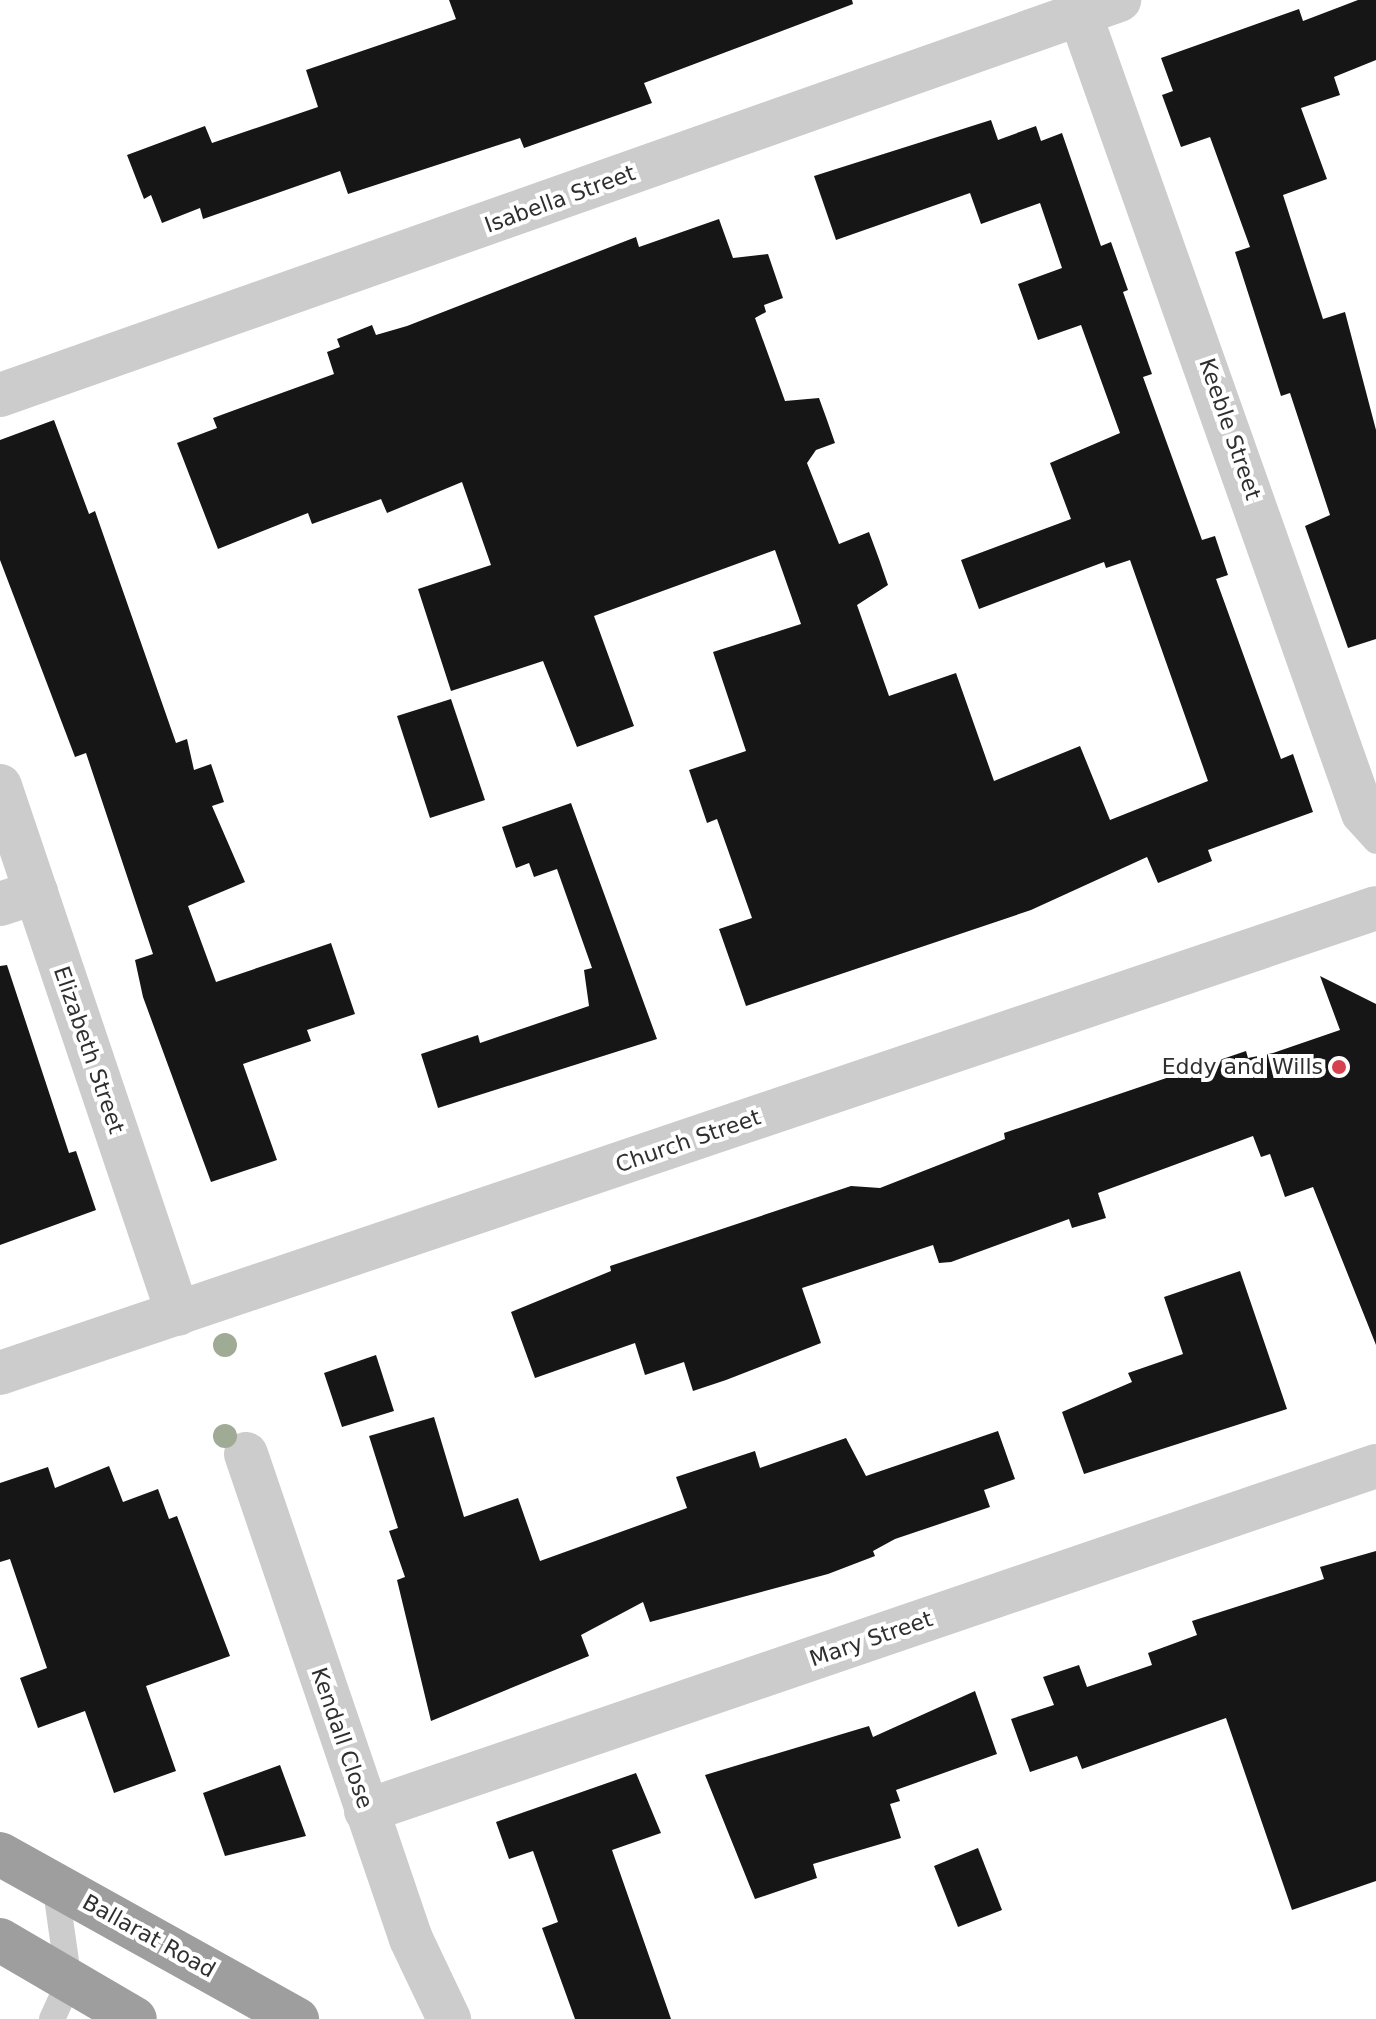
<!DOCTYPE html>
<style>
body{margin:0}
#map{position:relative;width:1376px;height:2019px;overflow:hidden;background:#fff;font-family:"DejaVu Sans",sans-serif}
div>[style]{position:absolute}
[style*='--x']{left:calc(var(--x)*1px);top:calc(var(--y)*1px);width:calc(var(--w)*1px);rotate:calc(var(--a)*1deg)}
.building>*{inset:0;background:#161616}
.service>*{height:26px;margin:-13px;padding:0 13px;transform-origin:13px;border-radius:13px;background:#ccc}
.minor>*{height:44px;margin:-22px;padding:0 22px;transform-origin:22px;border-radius:22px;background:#ccc}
.tertiary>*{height:44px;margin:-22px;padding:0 22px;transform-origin:22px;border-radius:22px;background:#ccc}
.trunk>*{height:44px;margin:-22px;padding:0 22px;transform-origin:22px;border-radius:22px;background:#9e9e9e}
.trees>*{width:24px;height:24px;margin:-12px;border-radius:50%;background:#a0ab96}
.dots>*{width:22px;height:22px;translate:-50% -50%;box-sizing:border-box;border:4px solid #fff;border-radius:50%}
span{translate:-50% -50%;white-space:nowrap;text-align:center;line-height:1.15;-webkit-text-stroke:8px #fff;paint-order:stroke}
.street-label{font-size:22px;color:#2f2f2f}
.poi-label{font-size:22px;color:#2f2f2f}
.right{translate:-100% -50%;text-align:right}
</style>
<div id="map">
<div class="building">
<div style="clip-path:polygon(449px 0,852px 0,853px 4px,644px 83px,652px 103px,524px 148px,520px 138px,348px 194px,340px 171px,203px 219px,200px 208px,162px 223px,151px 195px,144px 199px,127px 155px,205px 126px,212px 143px,318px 107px,306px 70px,456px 19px)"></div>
<div style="clip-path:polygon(1358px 0,1376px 0,1376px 60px,1334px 77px,1340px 95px,1301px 108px,1327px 179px,1283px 195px,1323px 319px,1345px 312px,1376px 430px,1376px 639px,1348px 648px,1305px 526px,1330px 515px,1290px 393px,1281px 396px,1235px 252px,1250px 247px,1210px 137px,1181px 147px,1162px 95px,1173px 91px,1161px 58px,1299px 9px,1303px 21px)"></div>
<div style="clip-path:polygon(991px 120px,998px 140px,1036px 126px,1041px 141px,1062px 133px,1101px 246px,1111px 242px,1128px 290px,1123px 292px,1152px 374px,1143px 377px,1202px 540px,1215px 536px,1228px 575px,1216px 579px,1281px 759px,1293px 754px,1313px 812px,1208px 850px,1212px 861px,1158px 883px,1147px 857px,1031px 910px,746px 1006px,719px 929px,752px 918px,717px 819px,707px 823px,689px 770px,746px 751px,713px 652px,801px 624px,775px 550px,594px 616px,634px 726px,577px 747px,543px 661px,451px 691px,418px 589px,491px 565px,462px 482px,387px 513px,381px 499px,312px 524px,308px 513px,218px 549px,177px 443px,217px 428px,213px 418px,334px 374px,327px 352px,340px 347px,337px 339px,372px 325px,376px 335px,407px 326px,636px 237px,639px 247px,719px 219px,733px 258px,768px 254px,783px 298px,764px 305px,766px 312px,755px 318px,785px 401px,819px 398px,827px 420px,835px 443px,816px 450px,807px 463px,839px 544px,869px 532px,879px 559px,888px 585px,857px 605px,889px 696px,956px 673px,994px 781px,1080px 746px,1110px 820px,1208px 781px,1130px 560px,1106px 568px,1104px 562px,979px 609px,961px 560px,1071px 519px,1050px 463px,1120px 433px,1081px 325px,1038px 340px,1018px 284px,1062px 268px,1040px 203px,981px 224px,970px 193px,836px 240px,814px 176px)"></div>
<div style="clip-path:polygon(54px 420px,89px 514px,95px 511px,176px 743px,187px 739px,194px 770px,211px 764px,224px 802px,212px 806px,245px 882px,188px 906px,216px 982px,331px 943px,355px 1014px,307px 1030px,311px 1041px,243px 1064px,277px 1160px,211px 1182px,143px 997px,135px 960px,153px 954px,86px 753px,75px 757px,0 560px,0 440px)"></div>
<div style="clip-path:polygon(451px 699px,485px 800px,430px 818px,397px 716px)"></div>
<div style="clip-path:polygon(571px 803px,657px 1039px,438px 1108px,421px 1054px,478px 1035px,480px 1043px,589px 1006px,584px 970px,592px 968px,557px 869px,534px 877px,529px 863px,516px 868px,502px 827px)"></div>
<div style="clip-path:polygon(7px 965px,69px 1153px,76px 1151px,96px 1210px,0 1245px,0 966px)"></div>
<div style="clip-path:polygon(1320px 976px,1376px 1004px,1376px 1345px,1313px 1187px,1285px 1197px,1270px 1154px,1261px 1157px,1253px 1136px,1098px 1193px,1106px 1218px,1072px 1228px,1069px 1219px,951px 1262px,939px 1263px,933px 1245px,802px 1288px,821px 1343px,726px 1380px,693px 1391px,684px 1362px,645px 1375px,635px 1343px,535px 1378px,511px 1312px,611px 1271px,610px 1266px,851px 1186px,880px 1188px,1005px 1139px,1004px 1133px,1246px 1051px,1248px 1058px,1273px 1053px,1340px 1030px)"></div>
<div style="clip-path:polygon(1240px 1271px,1287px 1409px,1084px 1474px,1062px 1412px,1132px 1382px,1128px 1373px,1183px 1354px,1164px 1297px)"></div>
<div style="clip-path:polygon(376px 1355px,394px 1411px,342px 1427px,324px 1373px)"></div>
<div style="clip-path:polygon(434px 1417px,464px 1517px,518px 1498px,540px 1561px,687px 1508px,676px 1477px,755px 1451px,760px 1468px,846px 1438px,866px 1476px,998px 1431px,1015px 1479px,984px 1490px,990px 1507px,895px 1539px,873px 1551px,875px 1556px,828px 1574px,650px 1622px,643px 1602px,581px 1635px,589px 1656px,431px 1721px,397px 1580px,405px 1577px,389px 1531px,398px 1528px,369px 1436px)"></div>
<div style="clip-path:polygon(109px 1466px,123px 1502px,158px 1489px,169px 1519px,177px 1516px,230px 1656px,146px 1686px,176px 1771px,114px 1793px,85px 1711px,38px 1728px,20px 1678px,47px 1668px,10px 1559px,0 1562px,0 1483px,48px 1467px,55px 1488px)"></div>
<div style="clip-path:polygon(1376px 1551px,1376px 1881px,1292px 1910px,1226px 1718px,1082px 1769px,1077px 1756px,1030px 1772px,1011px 1719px,1054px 1705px,1043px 1677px,1079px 1665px,1087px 1687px,1152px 1665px,1148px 1653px,1197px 1635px,1192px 1621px,1324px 1579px,1320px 1567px)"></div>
<div style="clip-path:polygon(975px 1691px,997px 1754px,896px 1790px,900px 1801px,890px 1804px,901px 1838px,813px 1864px,817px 1878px,755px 1899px,705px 1775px,869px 1726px,873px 1737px)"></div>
<div style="clip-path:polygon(280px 1765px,306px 1836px,225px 1856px,203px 1793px)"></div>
<div style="clip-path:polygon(636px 1773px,661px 1833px,612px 1850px,671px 2019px,575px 2019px,542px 1928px,558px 1922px,533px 1851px,509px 1859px,496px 1822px)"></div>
<div style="clip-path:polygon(978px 1848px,1002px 1910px,958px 1927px,934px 1866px)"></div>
</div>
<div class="service">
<div style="--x:1363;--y:813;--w:10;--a:107"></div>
<div style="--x:1360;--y:823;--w:24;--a:48"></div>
<div style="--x:52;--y:2019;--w:41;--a:-65.3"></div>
<div style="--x:69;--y:1982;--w:99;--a:-98.1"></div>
</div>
<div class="minor">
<div style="--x:1080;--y:14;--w:848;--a:70.5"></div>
<div style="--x:0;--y:395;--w:1187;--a:-19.44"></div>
<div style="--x:0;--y:904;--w:38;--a:-18"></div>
<div style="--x:246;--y:1454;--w:512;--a:71.21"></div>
<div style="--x:411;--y:1939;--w:89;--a:64.6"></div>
<div style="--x:366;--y:1811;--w:1067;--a:-18.86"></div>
</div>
<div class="tertiary">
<div style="--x:0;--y:786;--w:557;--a:71.37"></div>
<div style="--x:0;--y:1373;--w:1452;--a:-18.67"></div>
</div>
<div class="trunk">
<div style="--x:0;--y:1854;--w:340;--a:29.1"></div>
<div style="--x:0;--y:1940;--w:156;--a:30.3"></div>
</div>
<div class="trees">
<div style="left:225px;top:1345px"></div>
<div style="left:225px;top:1436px"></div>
</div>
<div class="dots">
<div style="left:1339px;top:1067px;background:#d6404f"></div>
</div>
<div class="street-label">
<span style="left:560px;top:199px;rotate:-20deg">Isabella Street</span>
<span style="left:1230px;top:429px;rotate:71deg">Keeble Street</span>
<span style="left:89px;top:1050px;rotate:71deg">Elizabeth Street</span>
<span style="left:688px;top:1141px;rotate:-19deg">Church Street</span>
<span style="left:871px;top:1639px;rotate:-19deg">Mary Street</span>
<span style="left:342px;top:1738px;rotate:71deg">Kendall Close</span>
<span style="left:149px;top:1936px;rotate:29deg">Ballarat Road</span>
</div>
<div class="poi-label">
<span class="right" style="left:1323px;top:1067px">Eddy and Wills</span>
</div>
</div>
